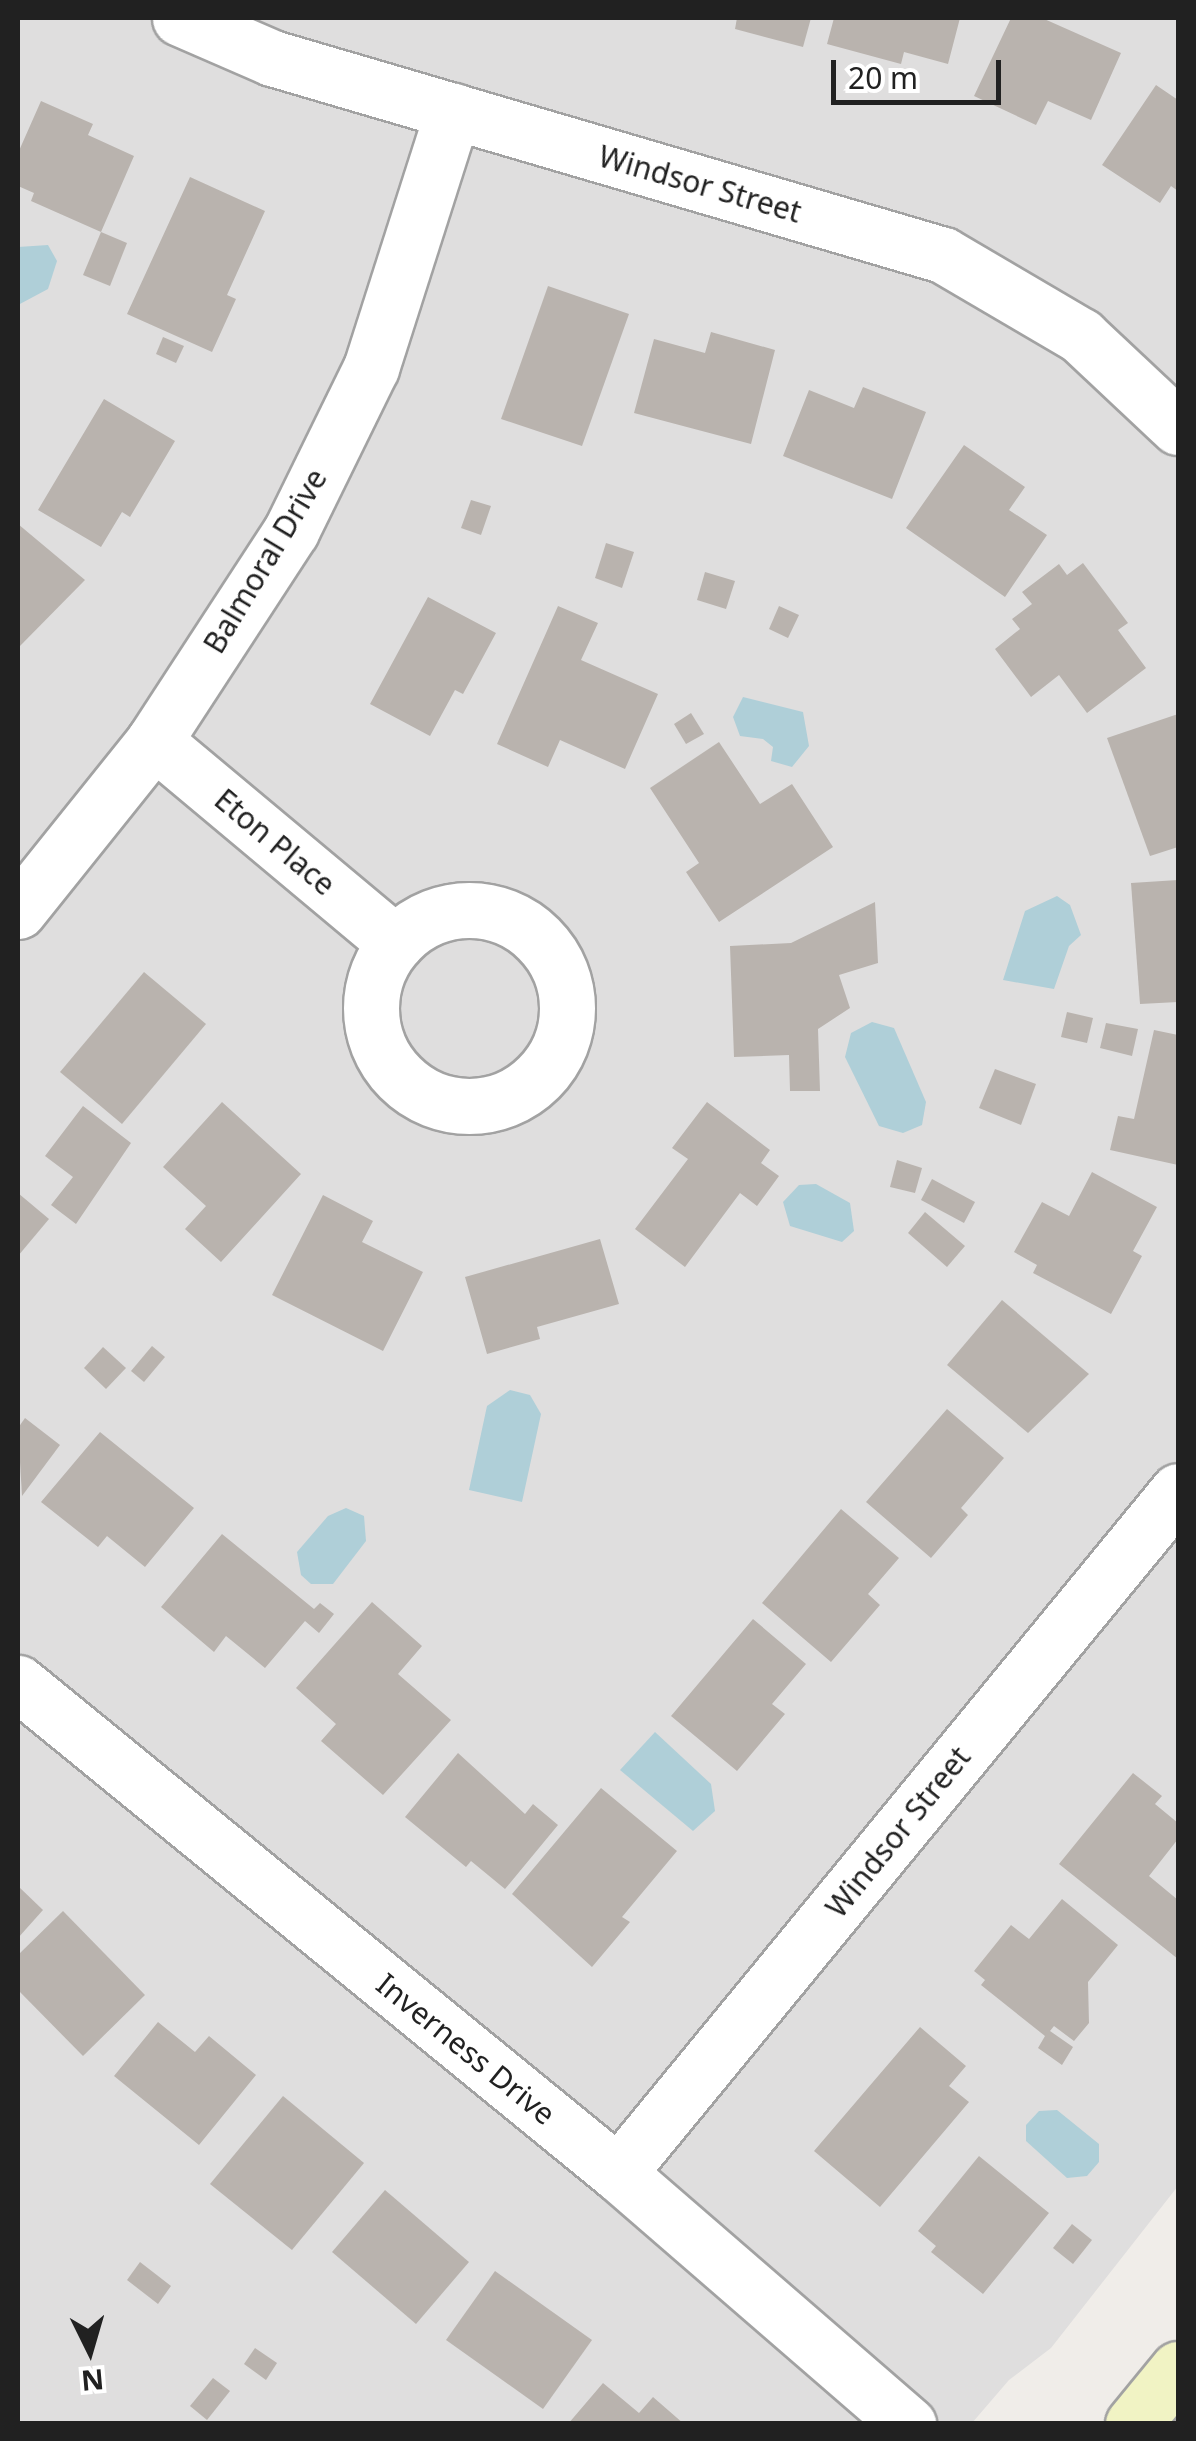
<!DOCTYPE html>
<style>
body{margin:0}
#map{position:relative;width:1196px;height:2441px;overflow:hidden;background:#f0ede9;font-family:"Noto Sans",sans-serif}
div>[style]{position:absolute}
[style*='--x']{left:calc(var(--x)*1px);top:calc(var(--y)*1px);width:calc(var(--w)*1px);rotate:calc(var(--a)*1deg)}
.residential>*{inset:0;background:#dfdede}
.water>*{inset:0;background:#afcfd8}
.building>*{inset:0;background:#b9b3ae}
.roads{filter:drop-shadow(2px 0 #a2a2a2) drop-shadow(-2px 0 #a2a2a2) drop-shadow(0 2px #a2a2a2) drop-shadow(0 -2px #a2a2a2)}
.street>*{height:55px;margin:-27.5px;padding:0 27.5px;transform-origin:27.5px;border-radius:27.5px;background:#fff}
.street>.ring{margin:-27.5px;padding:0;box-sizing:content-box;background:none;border:55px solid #fff;border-radius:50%}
.secondary>*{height:55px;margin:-27.5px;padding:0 27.5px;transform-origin:27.5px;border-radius:27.5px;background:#f1f3c4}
span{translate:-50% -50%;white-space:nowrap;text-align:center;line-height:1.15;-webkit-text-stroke:8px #fff;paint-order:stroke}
.street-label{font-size:30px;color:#212121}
.frame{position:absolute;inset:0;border:20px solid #212121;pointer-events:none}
.north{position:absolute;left:40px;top:2301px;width:100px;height:100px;-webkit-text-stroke:8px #fff;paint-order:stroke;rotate:175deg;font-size:28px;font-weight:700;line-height:40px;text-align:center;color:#212121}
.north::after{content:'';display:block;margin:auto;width:35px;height:45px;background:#212121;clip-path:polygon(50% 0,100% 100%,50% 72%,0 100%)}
.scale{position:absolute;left:831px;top:60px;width:170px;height:45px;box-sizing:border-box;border:5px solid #212121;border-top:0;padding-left:12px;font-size:30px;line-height:35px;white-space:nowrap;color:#212121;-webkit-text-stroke:8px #fff;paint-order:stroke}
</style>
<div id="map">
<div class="residential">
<div style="clip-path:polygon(18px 18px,1178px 18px,1178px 2186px,1051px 2348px,1009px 2380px,972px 2423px,18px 2423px)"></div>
</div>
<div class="water">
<div style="clip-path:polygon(48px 245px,57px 261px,48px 289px,18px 305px,18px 247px)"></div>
<div style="clip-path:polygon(743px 697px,803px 712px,809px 746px,792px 767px,771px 761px,773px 747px,763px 739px,740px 736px,733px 717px)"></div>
<div style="clip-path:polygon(1057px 896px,1070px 905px,1081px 935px,1069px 946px,1054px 989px,1003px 980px,1025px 911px)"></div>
<div style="clip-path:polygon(872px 1022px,894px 1028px,926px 1102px,922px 1125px,903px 1133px,879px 1126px,845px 1057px,851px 1033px)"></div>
<div style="clip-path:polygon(816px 1184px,850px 1203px,854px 1231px,842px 1242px,790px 1226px,783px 1202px,799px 1185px)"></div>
<div style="clip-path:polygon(510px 1390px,530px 1395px,541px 1414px,522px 1502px,469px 1490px,487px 1406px)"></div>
<div style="clip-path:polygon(346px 1508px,364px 1516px,366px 1541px,333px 1584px,311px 1584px,301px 1575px,297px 1552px,328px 1516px)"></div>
<div style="clip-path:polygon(655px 1732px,711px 1784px,715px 1811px,693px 1831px,620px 1770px)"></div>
<div style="clip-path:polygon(1057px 2110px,1099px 2144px,1099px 2162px,1087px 2176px,1067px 2178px,1026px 2141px,1026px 2125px,1039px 2111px)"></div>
</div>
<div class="building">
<div style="clip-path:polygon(737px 18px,811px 18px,803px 47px,735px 29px)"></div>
<div style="clip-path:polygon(834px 18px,960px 18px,948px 64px,904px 52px,901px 64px,827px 44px)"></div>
<div style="clip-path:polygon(1011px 18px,1042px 18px,1121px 53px,1091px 120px,1048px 101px,1036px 125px,974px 96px)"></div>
<div style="clip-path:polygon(1156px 85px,1178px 100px,1178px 191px,1171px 186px,1160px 203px,1102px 165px)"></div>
<div style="clip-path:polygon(41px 101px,93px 124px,88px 135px,134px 156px,101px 232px,31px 201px,34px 193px,18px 186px,18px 153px)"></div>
<div style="clip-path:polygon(190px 177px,265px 211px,227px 295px,236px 299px,212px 352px,127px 314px)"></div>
<div style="clip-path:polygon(101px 232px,127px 243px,110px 286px,83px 275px)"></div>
<div style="clip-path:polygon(548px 286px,629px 314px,582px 446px,501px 419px)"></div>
<div style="clip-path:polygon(711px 332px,775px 350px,751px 444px,634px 413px,654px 339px,705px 353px)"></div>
<div style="clip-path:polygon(163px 337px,184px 346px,176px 363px,156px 354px)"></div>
<div style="clip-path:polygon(863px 387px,926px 412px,892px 499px,783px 456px,809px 390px,854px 408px)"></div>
<div style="clip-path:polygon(104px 399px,175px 441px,130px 517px,122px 512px,101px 547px,38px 510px)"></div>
<div style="clip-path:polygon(964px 445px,1025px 487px,1009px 510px,1047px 535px,1005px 597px,906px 528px)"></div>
<div style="clip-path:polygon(471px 500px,491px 506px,481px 535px,461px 528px)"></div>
<div style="clip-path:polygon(18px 524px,85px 580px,18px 648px)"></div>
<div style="clip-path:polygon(606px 543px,634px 552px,622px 588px,595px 578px)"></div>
<div style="clip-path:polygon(1083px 563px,1128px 623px,1118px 630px,1146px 668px,1087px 713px,1059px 675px,1031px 697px,995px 649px,1020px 629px,1012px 619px,1032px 604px,1022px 592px,1059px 564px,1067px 575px)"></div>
<div style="clip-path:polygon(705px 572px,735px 581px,726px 609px,697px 600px)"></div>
<div style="clip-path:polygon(428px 597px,496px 633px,463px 694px,455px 690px,430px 736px,370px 704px)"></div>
<div style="clip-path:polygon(558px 606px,598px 623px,581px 660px,658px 694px,625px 769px,560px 740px,548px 767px,497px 744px)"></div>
<div style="clip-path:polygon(779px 606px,799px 615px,788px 638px,769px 629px)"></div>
<div style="clip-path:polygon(691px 713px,704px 734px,686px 744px,674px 724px)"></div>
<div style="clip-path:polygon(1178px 714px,1178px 847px,1150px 856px,1107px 738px)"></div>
<div style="clip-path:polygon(719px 742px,760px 804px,792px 784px,833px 847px,719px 922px,686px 872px,699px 863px,650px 788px)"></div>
<div style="clip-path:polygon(1178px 880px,1178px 1002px,1140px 1004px,1131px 883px)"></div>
<div style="clip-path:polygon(875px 902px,878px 963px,839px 975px,850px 1008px,818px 1029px,820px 1091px,790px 1091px,789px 1055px,734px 1057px,730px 946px,791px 943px)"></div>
<div style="clip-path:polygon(144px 972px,206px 1024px,122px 1124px,60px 1072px)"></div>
<div style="clip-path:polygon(1067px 1012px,1093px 1018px,1087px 1043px,1061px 1037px)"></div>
<div style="clip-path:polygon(1106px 1023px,1138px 1029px,1132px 1056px,1100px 1048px)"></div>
<div style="clip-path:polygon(1154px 1030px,1178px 1035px,1178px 1165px,1110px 1150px,1118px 1116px,1134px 1119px)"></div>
<div style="clip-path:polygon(995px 1069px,1036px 1084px,1021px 1125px,979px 1108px)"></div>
<div style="clip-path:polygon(222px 1102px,301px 1174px,221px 1262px,185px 1229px,206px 1206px,163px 1167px)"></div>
<div style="clip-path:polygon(707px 1102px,770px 1150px,761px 1163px,779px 1176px,757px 1206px,740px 1193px,685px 1267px,635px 1229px,688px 1159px,672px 1148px)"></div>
<div style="clip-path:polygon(83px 1106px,131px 1143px,76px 1224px,51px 1205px,73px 1177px,45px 1156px)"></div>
<div style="clip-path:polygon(897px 1160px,922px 1168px,915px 1193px,890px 1187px)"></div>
<div style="clip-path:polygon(1092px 1172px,1157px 1207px,1133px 1251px,1142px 1256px,1111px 1314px,1033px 1273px,1037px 1265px,1014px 1252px,1042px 1202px,1069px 1216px)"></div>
<div style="clip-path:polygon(932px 1179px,975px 1202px,964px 1223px,921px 1200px)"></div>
<div style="clip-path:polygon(18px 1193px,49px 1219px,18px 1256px)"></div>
<div style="clip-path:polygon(323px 1195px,373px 1221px,362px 1242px,423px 1272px,383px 1351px,272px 1295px)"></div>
<div style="clip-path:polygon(925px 1212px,965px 1246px,947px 1267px,908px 1233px)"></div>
<div style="clip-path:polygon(600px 1239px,619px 1304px,537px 1327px,540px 1339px,487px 1354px,465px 1277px)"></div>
<div style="clip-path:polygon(1002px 1300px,1089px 1374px,1028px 1433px,947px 1365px)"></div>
<div style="clip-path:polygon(152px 1346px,165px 1357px,144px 1382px,131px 1371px)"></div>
<div style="clip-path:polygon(103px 1347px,126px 1368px,106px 1389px,84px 1368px)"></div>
<div style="clip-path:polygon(947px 1409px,1004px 1458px,961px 1508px,968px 1515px,931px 1558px,866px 1502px)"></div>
<div style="clip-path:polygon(25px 1418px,60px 1445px,22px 1496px,18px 1428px)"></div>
<div style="clip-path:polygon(100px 1432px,194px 1508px,145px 1567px,107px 1536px,98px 1547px,41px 1502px)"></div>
<div style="clip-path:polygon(841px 1509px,899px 1558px,868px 1594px,880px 1605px,831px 1662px,762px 1603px)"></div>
<div style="clip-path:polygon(222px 1534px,314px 1609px,320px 1603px,334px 1614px,319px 1633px,305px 1621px,265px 1668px,226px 1636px,214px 1652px,161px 1607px)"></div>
<div style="clip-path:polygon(372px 1602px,422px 1646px,398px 1674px,451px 1720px,383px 1795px,321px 1741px,336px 1724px,296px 1688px)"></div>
<div style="clip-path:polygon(753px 1619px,806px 1664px,772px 1704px,785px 1714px,737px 1771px,671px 1716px)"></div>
<div style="clip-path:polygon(458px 1753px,525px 1814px,533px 1804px,558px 1825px,505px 1889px,471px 1861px,466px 1867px,405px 1817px)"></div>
<div style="clip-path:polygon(1133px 1773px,1162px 1796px,1155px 1804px,1178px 1823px,1178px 1839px,1149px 1876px,1178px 1900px,1178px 1959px,1059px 1864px)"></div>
<div style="clip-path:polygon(601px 1788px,677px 1851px,622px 1917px,630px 1922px,592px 1967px,512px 1894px)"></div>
<div style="clip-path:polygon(18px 1886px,43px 1910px,18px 1938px)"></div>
<div style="clip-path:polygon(1062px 1899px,1118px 1945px,1088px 1982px,1089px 2023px,1074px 2041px,1054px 2026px,1050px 2031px,1073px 2047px,1062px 2065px,1038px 2048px,1045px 2036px,981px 1985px,985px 1980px,974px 1971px,1011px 1925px,1029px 1939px)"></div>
<div style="clip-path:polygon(63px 1911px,145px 1995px,83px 2056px,18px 1990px,18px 1955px)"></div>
<div style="clip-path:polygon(158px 2022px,195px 2052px,209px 2036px,256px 2075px,199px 2145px,114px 2076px)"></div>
<div style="clip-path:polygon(920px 2027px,966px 2066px,949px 2086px,969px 2102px,880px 2207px,814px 2151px)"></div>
<div style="clip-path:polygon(283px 2096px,364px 2163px,292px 2250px,210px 2184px)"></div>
<div style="clip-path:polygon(979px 2156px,1049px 2213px,983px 2294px,931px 2252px,936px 2246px,918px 2231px)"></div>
<div style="clip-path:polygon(385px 2190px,469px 2262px,416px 2324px,332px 2252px)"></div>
<div style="clip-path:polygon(1072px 2224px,1092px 2240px,1073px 2264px,1053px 2248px)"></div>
<div style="clip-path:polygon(140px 2262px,171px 2286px,158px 2304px,127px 2280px)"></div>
<div style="clip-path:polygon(495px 2271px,592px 2340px,543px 2409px,446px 2340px)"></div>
<div style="clip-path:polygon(255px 2348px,277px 2363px,266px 2380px,244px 2364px)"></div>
<div style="clip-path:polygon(213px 2378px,230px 2391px,207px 2420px,190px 2406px)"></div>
<div style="clip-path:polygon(603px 2383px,639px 2413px,653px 2397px,684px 2424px,568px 2424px)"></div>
</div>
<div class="roads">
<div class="street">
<div style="--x:180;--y:18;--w:100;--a:23.5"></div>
<div style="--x:272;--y:58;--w:699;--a:16.36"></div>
<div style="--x:943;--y:255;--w:160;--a:30.4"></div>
<div style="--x:1081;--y:336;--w:133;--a:43.2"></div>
<div style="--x:154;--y:741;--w:315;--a:39.9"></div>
<div class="ring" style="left:371px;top:910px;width:141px;height:141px"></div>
<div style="--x:18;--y:911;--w:218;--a:-51.3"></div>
<div style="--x:154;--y:741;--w:251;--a:-56.9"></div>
<div style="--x:291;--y:531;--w:182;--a:-63.9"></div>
<div style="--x:371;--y:368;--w:270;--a:-72.3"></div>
<div style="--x:18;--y:1683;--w:775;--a:39.24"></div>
<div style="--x:618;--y:2173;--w:384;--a:40.9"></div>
<div style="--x:618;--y:2173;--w:882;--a:-50.61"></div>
</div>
<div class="secondary">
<div style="--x:1133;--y:2424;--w:71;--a:-50.7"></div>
</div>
</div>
<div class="street-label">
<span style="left:700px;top:184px;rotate:16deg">Windsor Street</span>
<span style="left:265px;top:561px;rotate:-59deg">Balmoral Drive</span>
<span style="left:275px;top:842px;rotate:40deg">Eton Place</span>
<span style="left:898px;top:1832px;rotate:-51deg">Windsor Street</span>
<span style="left:466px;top:2049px;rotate:39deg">Inverness Drive</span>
</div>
<div class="frame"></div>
<div class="north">N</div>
<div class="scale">20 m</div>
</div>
